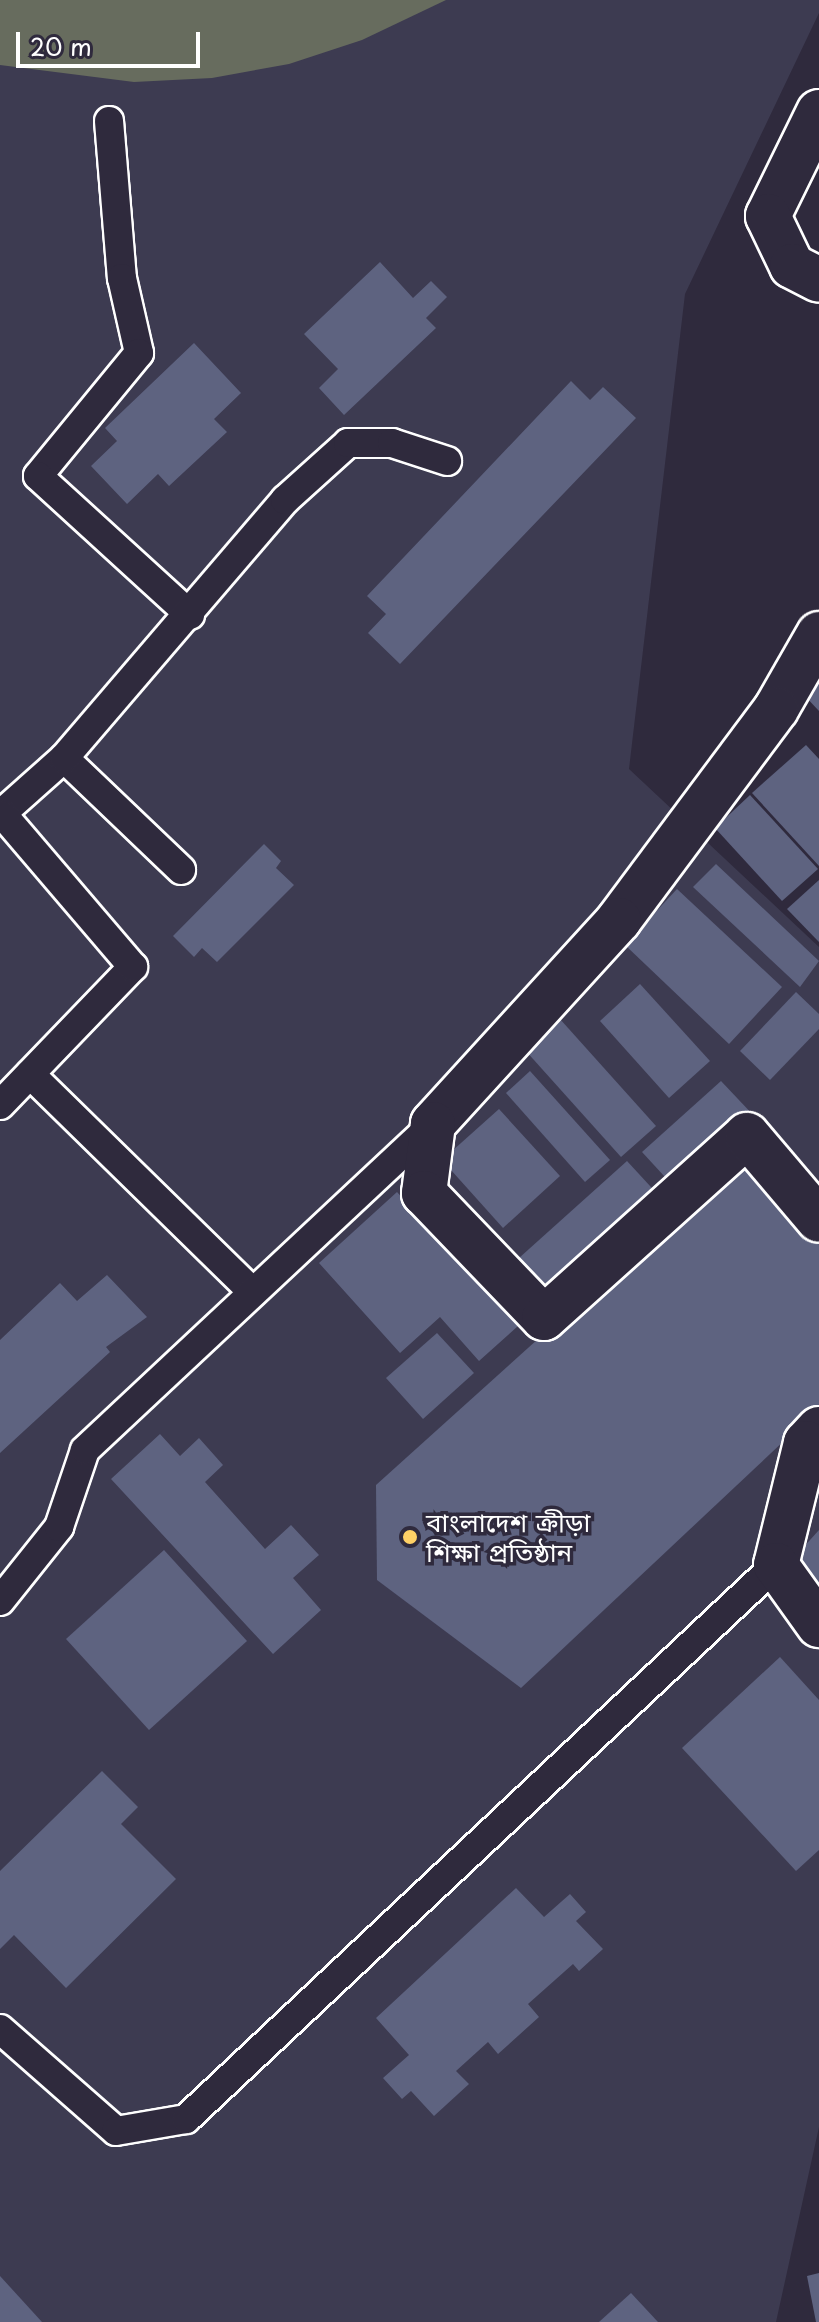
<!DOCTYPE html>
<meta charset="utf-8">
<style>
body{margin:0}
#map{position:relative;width:819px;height:2322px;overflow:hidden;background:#2f2a3d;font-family:"Playpen Sans","Noto Sans Bengali",sans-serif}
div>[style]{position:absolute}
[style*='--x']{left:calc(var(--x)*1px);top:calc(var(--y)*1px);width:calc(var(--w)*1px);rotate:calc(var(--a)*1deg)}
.built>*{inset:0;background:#3d3b51}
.green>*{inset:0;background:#676c5e}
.building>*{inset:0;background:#5e6380}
.roads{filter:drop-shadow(2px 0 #fff) drop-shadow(-2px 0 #fff) drop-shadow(0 2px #fff) drop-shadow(0 -2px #fff)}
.lane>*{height:28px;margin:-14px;padding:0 14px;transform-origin:14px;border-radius:14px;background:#2f2a3d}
.street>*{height:44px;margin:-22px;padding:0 22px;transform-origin:22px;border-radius:22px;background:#2f2a3d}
.dots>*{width:22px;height:22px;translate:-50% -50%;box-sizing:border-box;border:4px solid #2f2a3d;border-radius:50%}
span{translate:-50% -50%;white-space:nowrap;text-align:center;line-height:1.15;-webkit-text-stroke:7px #2f2a3d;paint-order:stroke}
.poi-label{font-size:26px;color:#fff}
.left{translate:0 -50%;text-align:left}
.scale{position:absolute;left:16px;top:32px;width:184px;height:36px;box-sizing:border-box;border:4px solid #fff;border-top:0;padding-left:10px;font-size:24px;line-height:28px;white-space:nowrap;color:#fff;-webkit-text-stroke:6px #2f2a3d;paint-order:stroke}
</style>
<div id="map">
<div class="built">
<div style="clip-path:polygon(0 0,819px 0,819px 13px,685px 294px,629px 769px,819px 947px,819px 2127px,776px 2322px,0 2322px)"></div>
</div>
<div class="green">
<div style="clip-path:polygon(0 0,446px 0,362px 40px,289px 64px,212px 78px,134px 82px,0 65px)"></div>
</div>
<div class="building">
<div style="clip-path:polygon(380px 262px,413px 298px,431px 281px,447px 297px,426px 318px,436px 328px,344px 415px,319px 388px,338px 369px,304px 334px)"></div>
<div style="clip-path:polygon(194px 343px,241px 393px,214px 419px,227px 432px,169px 486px,158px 474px,127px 504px,91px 466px,117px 441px,105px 428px)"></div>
<div style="clip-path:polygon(571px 381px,590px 400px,603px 387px,636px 418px,400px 664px,368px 633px,386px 614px,367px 596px)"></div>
<div style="clip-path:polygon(819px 681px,819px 711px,804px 695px)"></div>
<div style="clip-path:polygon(806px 745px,819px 759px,819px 866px,752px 793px)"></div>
<div style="clip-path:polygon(750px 795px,818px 869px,782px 901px,715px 828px)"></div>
<div style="clip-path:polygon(264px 844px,281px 861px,276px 868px,294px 885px,217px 962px,202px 948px,194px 957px,173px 936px)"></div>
<div style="clip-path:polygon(716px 864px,819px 961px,800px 987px,693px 887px)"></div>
<div style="clip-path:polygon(819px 880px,819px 942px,787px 909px)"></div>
<div style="clip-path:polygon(677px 889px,782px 987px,729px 1044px,625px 945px)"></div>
<div style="clip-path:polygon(640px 984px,710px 1061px,669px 1098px,600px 1021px)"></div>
<div style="clip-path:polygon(796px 992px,819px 1014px,819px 1029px,770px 1080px,740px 1051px)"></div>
<div style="clip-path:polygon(551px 1009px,656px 1126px,621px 1157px,516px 1040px)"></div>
<div style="clip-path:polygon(530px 1071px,610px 1160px,585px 1182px,506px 1093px)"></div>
<div style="clip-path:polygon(721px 1081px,755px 1117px,676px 1189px,642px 1152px)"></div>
<div style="clip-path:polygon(499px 1109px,560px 1176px,503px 1228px,442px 1160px)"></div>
<div style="clip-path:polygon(740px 1157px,819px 1245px,819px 1408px,521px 1688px,377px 1580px,376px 1485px)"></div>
<div style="clip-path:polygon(627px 1161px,662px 1199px,553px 1297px,519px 1258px)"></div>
<div style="clip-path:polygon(397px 1192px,518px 1326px,479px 1361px,440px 1317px,400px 1353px,319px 1263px)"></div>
<div style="clip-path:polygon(107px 1275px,147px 1317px,106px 1347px,110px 1352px,0 1453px,0 1340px,60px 1283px,77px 1301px)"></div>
<div style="clip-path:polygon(437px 1333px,474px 1373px,423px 1419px,386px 1378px)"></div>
<div style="clip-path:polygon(160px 1434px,180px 1456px,199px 1438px,223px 1465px,205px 1482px,265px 1549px,291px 1525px,319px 1555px,293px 1578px,321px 1610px,273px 1654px,111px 1479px)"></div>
<div style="clip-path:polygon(819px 1530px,819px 1585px,792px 1560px)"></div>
<div style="clip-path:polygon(164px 1550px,247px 1641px,149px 1730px,66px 1639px)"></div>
<div style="clip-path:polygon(780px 1657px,819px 1700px,819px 1850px,796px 1871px,682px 1748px)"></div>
<div style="clip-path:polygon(102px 1771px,138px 1807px,121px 1824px,176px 1879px,66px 1988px,14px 1935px,0 1949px,0 1871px)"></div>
<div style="clip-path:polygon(516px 1888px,544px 1917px,570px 1894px,586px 1912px,576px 1921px,603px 1949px,579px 1971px,573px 1964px,528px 2004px,539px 2017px,498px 2054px,488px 2042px,456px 2071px,469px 2084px,434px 2116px,411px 2091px,402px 2099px,383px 2078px,409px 2055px,376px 2018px)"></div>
<div style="clip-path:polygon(819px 2273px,819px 2322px,816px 2322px,807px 2276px)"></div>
<div style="clip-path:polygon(0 2276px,42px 2322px,0 2322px)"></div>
<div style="clip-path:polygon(631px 2293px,658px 2322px,599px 2322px)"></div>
</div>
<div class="roads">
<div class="lane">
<div style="--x:109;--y:121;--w:158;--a:85.3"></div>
<div style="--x:122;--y:278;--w:77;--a:77.2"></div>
<div style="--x:139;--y:353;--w:159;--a:129.4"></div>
<div style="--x:38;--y:476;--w:206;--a:42.4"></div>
<div style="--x:64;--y:758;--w:162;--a:43.7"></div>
<div style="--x:0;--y:815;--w:86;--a:-41.7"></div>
<div style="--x:64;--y:758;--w:340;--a:-49.4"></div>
<div style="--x:285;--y:500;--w:85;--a:-42.1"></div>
<div style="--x:348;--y:443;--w:44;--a:0"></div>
<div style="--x:392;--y:443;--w:58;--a:18.1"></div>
<div style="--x:30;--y:1074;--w:312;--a:44.4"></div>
<div style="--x:0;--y:1105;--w:192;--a:-46.1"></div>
<div style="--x:133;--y:967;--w:199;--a:-130.5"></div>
<div style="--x:0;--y:1601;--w:95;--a:-51.4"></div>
<div style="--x:59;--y:1527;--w:81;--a:-71.3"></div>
<div style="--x:85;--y:1450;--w:477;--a:-43.1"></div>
<div style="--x:0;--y:2029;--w:154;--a:41.3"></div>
<div style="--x:116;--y:2131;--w:71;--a:-9.7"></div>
<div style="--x:186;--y:2119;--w:809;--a:-43.2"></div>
</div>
<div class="street">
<div style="--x:819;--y:112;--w:116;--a:116.1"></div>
<div style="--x:768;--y:216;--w:55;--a:64.4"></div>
<div style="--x:792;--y:266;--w:30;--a:27"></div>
<div style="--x:819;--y:634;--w:86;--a:119.8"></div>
<div style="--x:776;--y:709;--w:263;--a:126.7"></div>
<div style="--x:619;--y:920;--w:276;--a:132.4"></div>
<div style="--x:433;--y:1124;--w:70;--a:97.4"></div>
<div style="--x:424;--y:1193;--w:173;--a:46.2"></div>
<div style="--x:544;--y:1318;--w:273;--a:-42"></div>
<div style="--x:747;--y:1135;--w:111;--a:49.7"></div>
<div style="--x:819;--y:1429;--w:19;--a:133"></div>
<div style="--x:806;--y:1443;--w:126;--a:103.8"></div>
<div style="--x:776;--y:1565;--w:74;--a:54.4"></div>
</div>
</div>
<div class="dots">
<div style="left:410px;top:1537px;background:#ffd166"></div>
</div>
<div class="poi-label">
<span class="left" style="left:426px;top:1537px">বাংলাদেশ ক্রীড়া<br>শিক্ষা প্রতিষ্ঠান</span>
</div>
<div class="scale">20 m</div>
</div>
